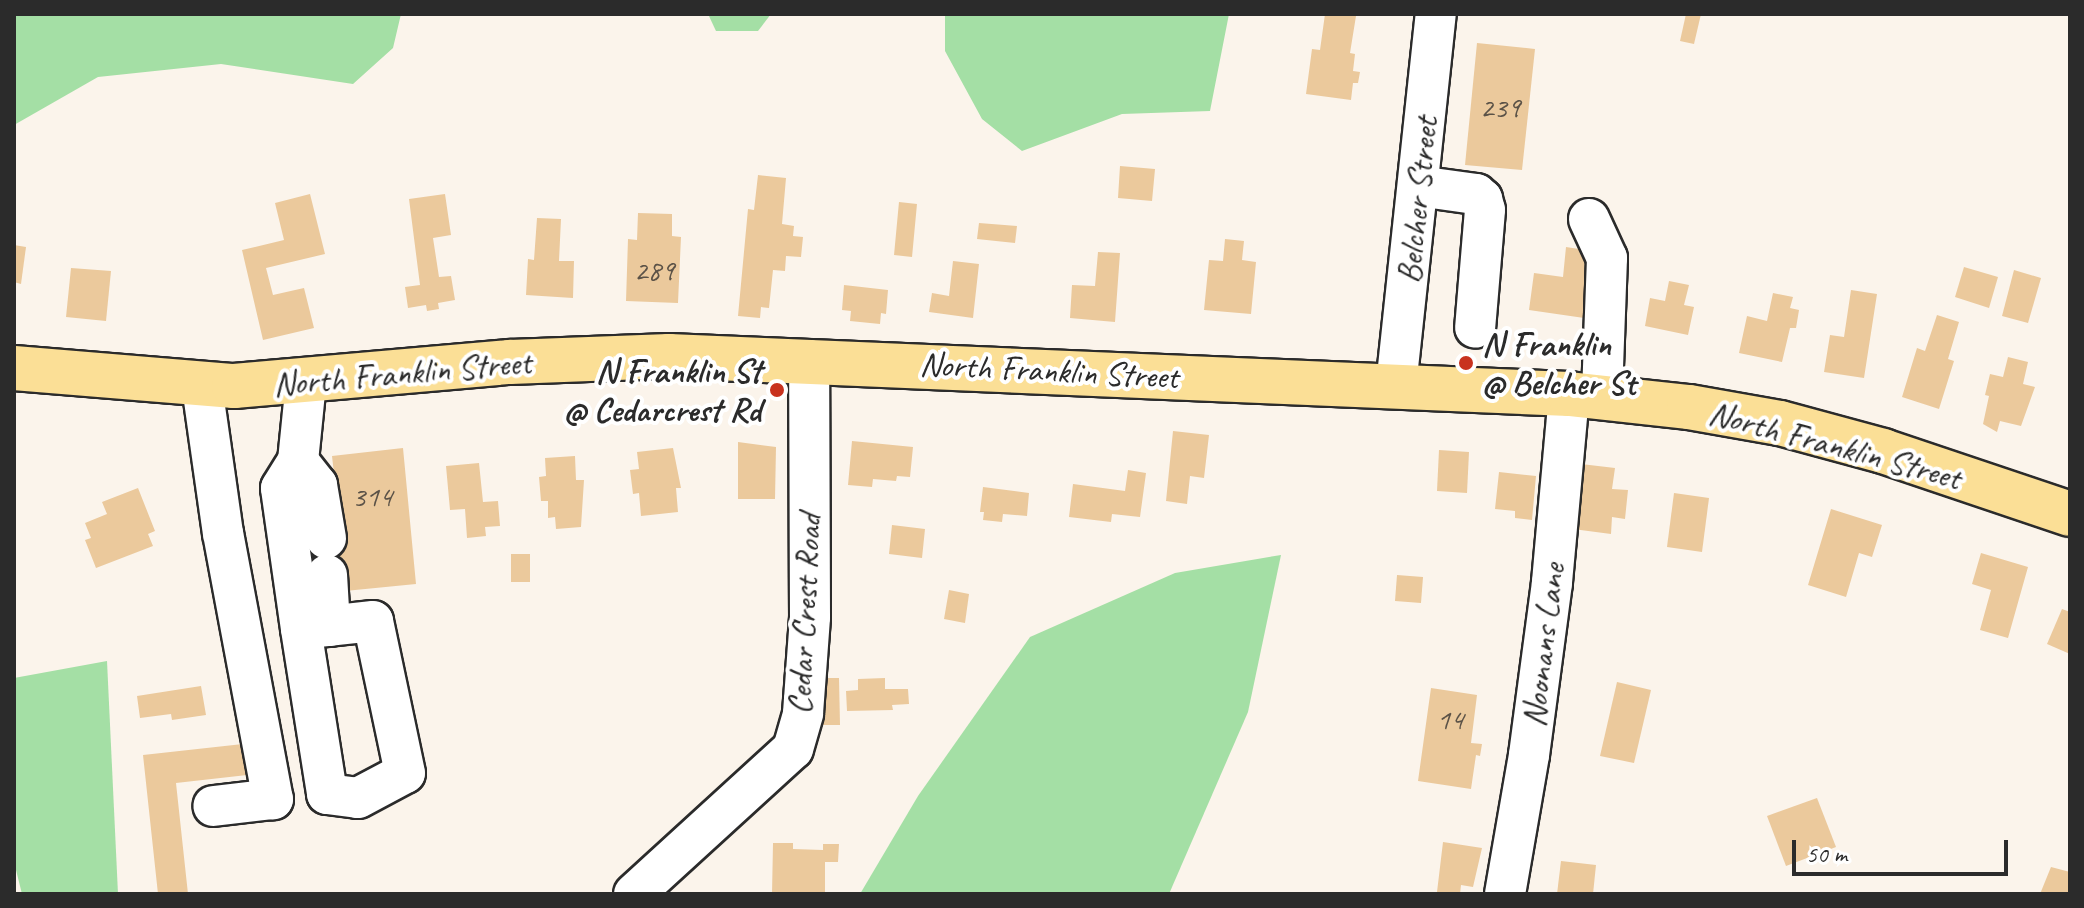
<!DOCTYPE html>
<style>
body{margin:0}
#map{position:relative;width:2084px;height:908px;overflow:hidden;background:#fbf4eb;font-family:Caveat,sans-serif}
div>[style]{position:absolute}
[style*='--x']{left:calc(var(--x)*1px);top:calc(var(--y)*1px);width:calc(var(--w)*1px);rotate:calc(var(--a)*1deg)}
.green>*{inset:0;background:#a4dfa5}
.building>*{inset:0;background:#ebc99c}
.roads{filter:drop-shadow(2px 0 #2b2b2b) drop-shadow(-2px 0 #2b2b2b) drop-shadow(0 2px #2b2b2b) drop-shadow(0 -2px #2b2b2b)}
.minor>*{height:40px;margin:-20px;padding:0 20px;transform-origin:20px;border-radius:20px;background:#fff}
.major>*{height:44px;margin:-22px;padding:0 22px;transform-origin:22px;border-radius:22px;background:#fbdf96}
.dots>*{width:22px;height:22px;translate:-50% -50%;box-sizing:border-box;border:4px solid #fff;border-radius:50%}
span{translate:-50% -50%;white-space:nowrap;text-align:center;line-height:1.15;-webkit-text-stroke:8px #fff;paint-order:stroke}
.number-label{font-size:30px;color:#5b5247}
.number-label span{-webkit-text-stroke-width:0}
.street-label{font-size:34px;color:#2b2b2b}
.poi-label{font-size:34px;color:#2b2b2b;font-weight:700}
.left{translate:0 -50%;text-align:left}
.right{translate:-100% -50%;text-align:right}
.frame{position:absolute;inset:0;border:16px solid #2b2b2b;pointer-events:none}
.scale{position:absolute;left:1792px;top:840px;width:216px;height:36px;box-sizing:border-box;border:4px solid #2b2b2b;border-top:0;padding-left:10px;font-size:24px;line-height:28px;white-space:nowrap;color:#2b2b2b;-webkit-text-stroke:6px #fff;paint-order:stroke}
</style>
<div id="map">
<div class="green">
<div style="clip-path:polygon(14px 14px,401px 14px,393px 48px,353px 84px,221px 64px,98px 77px,14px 125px)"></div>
<div style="clip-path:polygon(708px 14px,771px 14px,758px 31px,716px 31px)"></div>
<div style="clip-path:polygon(945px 14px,1229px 14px,1210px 111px,1122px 114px,1022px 151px,982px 119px,945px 51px)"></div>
<div style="clip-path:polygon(1281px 555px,1248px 712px,1169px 894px,860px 894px,918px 796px,1030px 637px,1175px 573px)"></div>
<div style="clip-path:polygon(107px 661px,118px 894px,22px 894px,14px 862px,14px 678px)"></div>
</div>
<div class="building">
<div style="clip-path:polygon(1325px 14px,1356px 16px,1350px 53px,1355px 54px,1353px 71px,1360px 72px,1358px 83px,1353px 83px,1351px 100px,1306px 94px,1312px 49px,1320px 50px)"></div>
<div style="clip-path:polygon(1686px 14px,1701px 14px,1694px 44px,1680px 41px)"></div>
<div style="clip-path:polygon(1477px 43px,1535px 49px,1522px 170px,1465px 165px)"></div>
<div style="clip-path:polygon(1120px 166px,1155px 169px,1152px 201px,1118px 198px)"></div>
<div style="clip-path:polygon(758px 175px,786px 178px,782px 224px,794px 226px,793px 236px,803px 237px,801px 257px,786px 256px,785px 271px,773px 270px,769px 308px,761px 307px,760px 318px,738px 316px,748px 209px,754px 210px)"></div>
<div style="clip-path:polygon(310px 194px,325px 254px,266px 268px,273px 295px,304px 288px,314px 328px,263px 340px,242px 250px,284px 240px,275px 203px)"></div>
<div style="clip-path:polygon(445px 194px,451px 235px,433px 238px,439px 277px,451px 276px,455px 300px,438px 303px,439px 309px,427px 311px,426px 305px,408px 308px,405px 287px,420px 285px,409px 199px)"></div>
<div style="clip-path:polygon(899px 202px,917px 204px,912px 257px,894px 255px)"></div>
<div style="clip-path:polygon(638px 213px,672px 214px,672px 236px,681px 237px,678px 303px,626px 301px,628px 239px,637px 240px)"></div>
<div style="clip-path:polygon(537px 218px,561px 219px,559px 261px,574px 261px,573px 298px,526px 295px,528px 259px,534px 260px)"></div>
<div style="clip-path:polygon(979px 223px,1017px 226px,1015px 243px,977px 239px)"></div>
<div style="clip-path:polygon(1225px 239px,1244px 241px,1242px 260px,1256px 262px,1251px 314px,1204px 310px,1209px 260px,1223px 261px)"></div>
<div style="clip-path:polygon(14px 245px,26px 247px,21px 284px,14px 282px)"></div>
<div style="clip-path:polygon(1566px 247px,1592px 251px,1591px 319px,1529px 310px,1534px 273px,1563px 277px)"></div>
<div style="clip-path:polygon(1098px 252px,1120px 253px,1115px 322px,1070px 318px,1072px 285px,1095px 286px)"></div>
<div style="clip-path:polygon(953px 261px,979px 264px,973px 318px,929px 312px,932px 293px,949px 296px)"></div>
<div style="clip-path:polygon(1964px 267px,1998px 277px,1989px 308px,1955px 297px)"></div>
<div style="clip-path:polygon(71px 268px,111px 271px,106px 321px,66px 317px)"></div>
<div style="clip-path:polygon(2014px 270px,2041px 278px,2028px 323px,2002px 316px)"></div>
<div style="clip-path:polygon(1669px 281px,1689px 285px,1684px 305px,1694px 307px,1688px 335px,1645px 326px,1650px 298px,1665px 301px)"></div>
<div style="clip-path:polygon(844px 285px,888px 290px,886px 314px,881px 313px,880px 324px,850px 321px,851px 311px,842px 310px)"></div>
<div style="clip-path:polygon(1851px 290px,1877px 294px,1864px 378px,1824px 372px,1830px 335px,1844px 337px)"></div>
<div style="clip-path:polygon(1773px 293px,1793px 297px,1790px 308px,1799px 310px,1796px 328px,1790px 328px,1782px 362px,1739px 353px,1747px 316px,1767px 321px)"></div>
<div style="clip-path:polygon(1937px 315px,1959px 322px,1948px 359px,1954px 361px,1939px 409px,1902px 397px,1917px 348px,1925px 351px)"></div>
<div style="clip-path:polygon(2008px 357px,2028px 362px,2023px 384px,2035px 387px,2021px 426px,2000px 421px,1997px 432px,1983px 424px,1989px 396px,1985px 395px,1990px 374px,2003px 377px)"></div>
<div style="clip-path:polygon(1173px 431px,1209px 435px,1204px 478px,1190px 476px,1187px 504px,1166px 501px)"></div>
<div style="clip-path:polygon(852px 441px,913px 447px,910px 477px,897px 476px,896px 481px,873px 479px,872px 487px,848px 485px)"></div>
<div style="clip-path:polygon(738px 442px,776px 447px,775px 499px,738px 499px)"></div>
<div style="clip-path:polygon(403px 448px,416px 584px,345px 591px,312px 576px,308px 539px,341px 536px,332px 456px)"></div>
<div style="clip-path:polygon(673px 448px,681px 488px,676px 488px,678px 512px,641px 516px,639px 493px,633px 494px,630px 470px,639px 469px,637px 452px)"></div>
<div style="clip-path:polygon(1439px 450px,1469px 452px,1467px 493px,1437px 491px)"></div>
<div style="clip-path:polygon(575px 456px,576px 480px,584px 480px,581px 527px,556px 529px,555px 517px,548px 518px,548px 501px,541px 501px,539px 477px,546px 476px,545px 458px)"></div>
<div style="clip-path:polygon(479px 463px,483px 502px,498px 501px,500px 526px,485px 527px,486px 536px,467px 538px,465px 509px,450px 510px,446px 466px)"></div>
<div style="clip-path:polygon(1581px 464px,1615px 468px,1612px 489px,1628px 490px,1625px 519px,1612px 517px,1611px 534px,1573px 529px)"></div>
<div style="clip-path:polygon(1128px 470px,1146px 473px,1140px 517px,1112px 514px,1111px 522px,1069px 517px,1073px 484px,1125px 491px)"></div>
<div style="clip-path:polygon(1499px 472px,1536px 476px,1532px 520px,1515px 518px,1515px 511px,1495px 509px)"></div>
<div style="clip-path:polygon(983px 487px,1029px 493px,1027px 516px,1003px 514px,1002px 522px,983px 520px,984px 512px,980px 512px)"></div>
<div style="clip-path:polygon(138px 488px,155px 531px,148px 534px,153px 546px,96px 568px,85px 540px,91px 538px,85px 523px,107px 514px,102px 502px)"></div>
<div style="clip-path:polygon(1674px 493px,1709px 498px,1702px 552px,1667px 547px)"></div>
<div style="clip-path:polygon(1831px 509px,1882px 525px,1872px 557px,1859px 553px,1846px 597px,1808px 585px)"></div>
<div style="clip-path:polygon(892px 525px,925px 529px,922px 558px,889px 554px)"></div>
<div style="clip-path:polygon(1981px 553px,2028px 567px,2008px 638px,1980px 630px,1991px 590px,1972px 584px)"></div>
<div style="clip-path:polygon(511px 554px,530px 554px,530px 582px,511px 582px)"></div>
<div style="clip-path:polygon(1397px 575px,1423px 577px,1421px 603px,1395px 601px)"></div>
<div style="clip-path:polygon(949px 590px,969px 594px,965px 623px,944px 619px)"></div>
<div style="clip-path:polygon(2062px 609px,2070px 612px,2070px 654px,2047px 644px)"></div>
<div style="clip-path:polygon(818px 678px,839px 678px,840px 725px,820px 725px)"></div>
<div style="clip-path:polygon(885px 678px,885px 689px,908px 689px,909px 704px,892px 705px,893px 710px,847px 711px,846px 691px,858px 690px,858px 679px)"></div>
<div style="clip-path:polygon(1617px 682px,1651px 690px,1634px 763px,1600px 756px)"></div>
<div style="clip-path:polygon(201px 686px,206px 715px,172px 720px,171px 714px,140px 718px,137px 696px)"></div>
<div style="clip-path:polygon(1431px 688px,1477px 695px,1471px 743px,1482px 744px,1480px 756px,1476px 755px,1471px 789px,1418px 781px)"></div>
<div style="clip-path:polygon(252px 743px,256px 774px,176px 783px,188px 894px,158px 894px,143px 755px)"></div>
<div style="clip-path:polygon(1817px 798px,1836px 847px,1786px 866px,1767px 816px)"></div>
<div style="clip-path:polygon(1443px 842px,1482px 848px,1473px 887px,1461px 885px,1460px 894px,1437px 892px)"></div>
<div style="clip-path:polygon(773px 843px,793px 843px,793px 849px,823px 850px,823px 844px,839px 844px,838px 862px,825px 862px,825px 894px,772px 894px)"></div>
<div style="clip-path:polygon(1561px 861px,1596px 865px,1593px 894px,1557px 894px)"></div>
<div style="clip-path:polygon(2051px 867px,2070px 872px,2070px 894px,2040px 894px)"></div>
</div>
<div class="roads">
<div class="minor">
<div style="--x:1418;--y:186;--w:59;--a:7.9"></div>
<div style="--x:1476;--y:194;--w:8;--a:40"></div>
<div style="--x:1482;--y:199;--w:11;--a:75"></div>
<div style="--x:1485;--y:210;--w:118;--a:94.8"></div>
<div style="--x:1589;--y:219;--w:43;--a:65.2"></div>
<div style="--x:1607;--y:258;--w:139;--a:92.1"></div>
<div style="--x:202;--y:386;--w:148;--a:81.9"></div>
<div style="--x:223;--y:533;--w:271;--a:79.4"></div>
<div style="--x:273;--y:799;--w:60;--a:173.3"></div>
<div style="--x:1396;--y:386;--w:374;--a:-83.9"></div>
<div style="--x:298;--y:461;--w:31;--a:52"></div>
<div style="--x:317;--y:485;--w:54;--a:80.4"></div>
<div style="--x:327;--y:575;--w:51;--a:86.6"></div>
<div style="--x:301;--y:629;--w:167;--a:81"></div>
<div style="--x:327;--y:794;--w:31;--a:7"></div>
<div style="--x:358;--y:798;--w:53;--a:-28"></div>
<div style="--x:405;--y:773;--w:155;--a:-101.9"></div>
<div style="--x:373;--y:621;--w:72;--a:173.7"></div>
<div style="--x:301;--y:629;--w:142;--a:-98.1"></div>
<div style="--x:281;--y:488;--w:32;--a:-58"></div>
<div style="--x:298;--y:461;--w:79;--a:-84.2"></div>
<div style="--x:634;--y:894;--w:215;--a:-42.4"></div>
<div style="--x:793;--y:749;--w:37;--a:-74"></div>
<div style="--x:803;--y:713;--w:96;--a:-85.8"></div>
<div style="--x:810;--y:617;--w:257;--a:-90.2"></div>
<div style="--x:1505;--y:894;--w:141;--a:-80.2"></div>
<div style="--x:1529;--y:755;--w:175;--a:-82.4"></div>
<div style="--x:1552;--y:582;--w:189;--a:-84.8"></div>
</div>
<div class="major">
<div style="--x:14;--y:368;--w:221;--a:4.7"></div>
<div style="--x:234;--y:386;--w:277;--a:-5"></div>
<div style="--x:510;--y:362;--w:159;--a:-2.2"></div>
<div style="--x:669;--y:356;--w:901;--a:2.42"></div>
<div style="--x:1569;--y:394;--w:121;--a:6.2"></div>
<div style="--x:1689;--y:407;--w:92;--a:10"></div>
<div style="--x:1780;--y:423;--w:107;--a:15.2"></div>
<div style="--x:1883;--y:451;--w:197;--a:18.6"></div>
</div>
</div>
<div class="dots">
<div style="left:1466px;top:363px;background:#c8321e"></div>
<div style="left:777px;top:390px;background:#c8321e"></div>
</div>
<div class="number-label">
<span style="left:1500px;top:107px">239</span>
<span style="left:654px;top:270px">289</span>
<span style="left:372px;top:496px">314</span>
<span style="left:1450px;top:719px">14</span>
</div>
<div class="street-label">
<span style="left:1417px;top:200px;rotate:-84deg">Belcher Street</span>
<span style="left:1049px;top:370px;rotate:3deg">North Franklin Street</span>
<span style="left:402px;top:373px;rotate:-5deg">North Franklin Street</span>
<span style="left:1835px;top:445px;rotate:15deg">North Franklin Street</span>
<span style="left:804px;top:614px;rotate:-87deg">Cedar Crest Road</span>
<span style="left:1543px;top:645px;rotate:-83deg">Noonans Lane</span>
</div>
<div class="poi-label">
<span class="left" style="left:1482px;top:363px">N Franklin<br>@ Belcher St</span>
<span class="right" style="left:761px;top:390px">N Franklin St<br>@ Cedarcrest Rd</span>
</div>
<div class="frame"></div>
<div class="scale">50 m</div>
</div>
